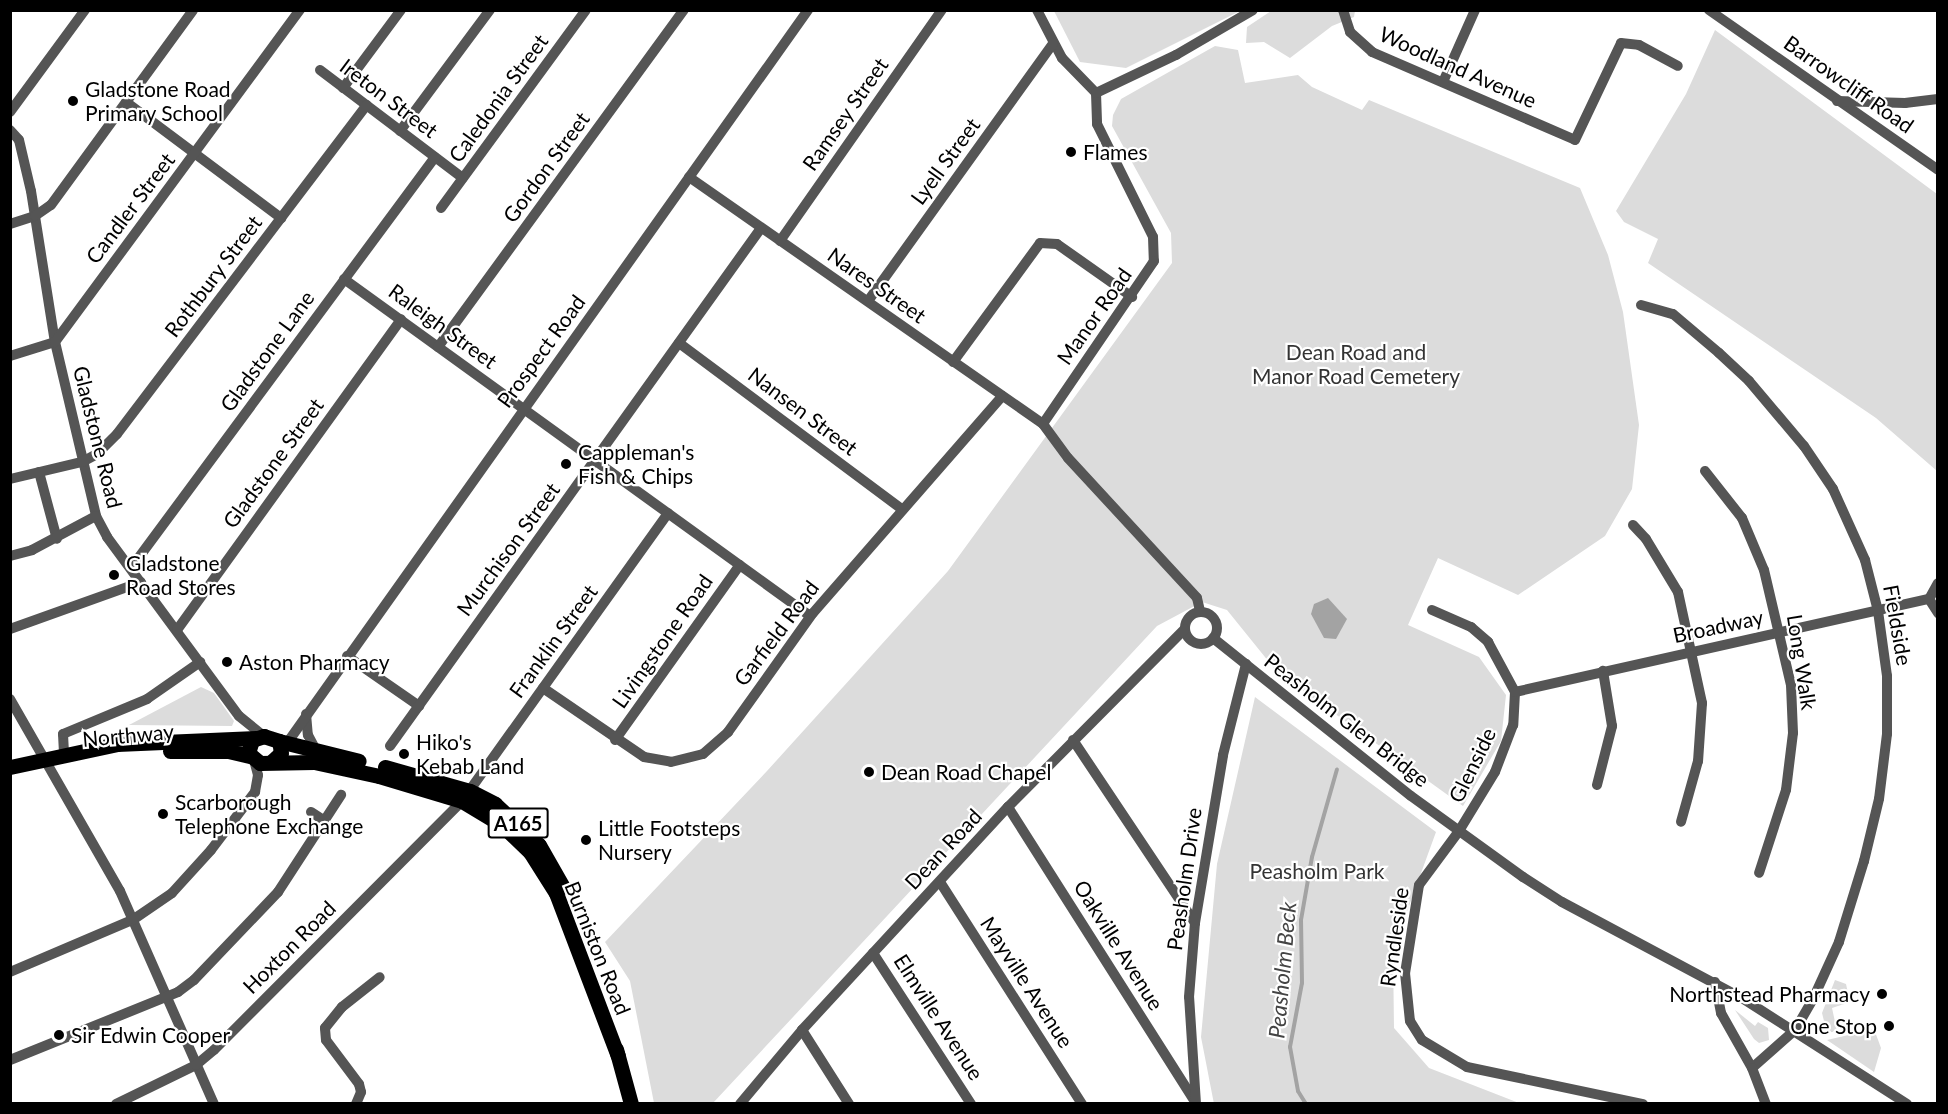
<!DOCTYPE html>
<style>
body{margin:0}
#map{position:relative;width:1948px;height:1114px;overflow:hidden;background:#fff;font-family:Lato,sans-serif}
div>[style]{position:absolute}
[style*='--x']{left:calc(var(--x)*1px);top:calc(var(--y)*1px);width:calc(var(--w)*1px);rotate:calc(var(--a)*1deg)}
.green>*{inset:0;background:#dcdcdc}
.water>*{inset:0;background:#a3a3a3}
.stream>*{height:4px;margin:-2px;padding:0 2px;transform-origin:2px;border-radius:2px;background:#a3a3a3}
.street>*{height:10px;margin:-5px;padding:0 5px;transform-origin:5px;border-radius:5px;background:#555}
.street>.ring{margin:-5px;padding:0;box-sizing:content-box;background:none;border:10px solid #555;border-radius:50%}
.primary>*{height:15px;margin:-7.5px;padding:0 7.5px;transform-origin:7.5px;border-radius:7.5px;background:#000}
.dots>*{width:16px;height:16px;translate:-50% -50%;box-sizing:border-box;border:3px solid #fff;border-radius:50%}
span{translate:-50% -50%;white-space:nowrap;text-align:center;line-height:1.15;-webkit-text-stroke:4.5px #fff;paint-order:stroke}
.shield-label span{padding:2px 4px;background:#fff;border:2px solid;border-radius:4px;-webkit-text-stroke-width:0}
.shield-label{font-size:20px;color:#000;font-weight:700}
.street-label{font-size:21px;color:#000}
.poi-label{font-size:21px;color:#000}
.left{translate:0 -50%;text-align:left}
.right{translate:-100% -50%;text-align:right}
.park-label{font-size:21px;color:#333}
.water-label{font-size:22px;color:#444;font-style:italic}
.frame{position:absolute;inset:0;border:12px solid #000;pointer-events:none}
</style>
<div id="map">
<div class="green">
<div style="clip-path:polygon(1054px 11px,1240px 11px,1126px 68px,1080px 62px)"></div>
<div style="clip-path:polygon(1271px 11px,1355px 11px,1354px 17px,1332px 26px,1290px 58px,1264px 42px,1246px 43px,1247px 27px)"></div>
<div style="clip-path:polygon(1715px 30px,1937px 194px,1937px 471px,1876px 418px,1648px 263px,1658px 239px,1624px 222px,1616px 211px,1686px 94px)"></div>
<div style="clip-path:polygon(1215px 46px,1238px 50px,1245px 83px,1298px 75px,1312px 87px,1362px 110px,1369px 100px,1580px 188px,1608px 255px,1623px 312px,1639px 425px,1632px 489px,1605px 536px,1518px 595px,1438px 558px,1408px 625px,1479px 657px,1506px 695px,1501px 741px,1463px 806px,1277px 672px,1227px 610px,1202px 602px,1157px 626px,713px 1103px,654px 1103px,630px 981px,605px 942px,767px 771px,948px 571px,1172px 263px,1171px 233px,1112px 126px,1113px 115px,1121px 99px)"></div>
<div style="clip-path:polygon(201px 687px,214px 693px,234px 721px,232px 726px,129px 725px)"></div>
<div style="clip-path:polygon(1255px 697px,1436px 832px,1393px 950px,1394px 1028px,1429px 1068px,1519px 1103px,1214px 1104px,1201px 1037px,1217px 864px)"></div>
<div style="clip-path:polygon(1835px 980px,1846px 984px,1850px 1002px,1832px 1008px,1837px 1031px,1827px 1033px,1822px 1013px)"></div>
<div style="clip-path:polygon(1735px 1010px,1755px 1026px,1758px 1022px,1768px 1028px,1769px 1040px,1759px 1043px,1754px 1039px)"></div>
<div style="clip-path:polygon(1874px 1029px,1881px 1048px,1874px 1072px,1827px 1040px)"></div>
</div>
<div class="water">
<div style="clip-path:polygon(1328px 598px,1347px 619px,1336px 639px,1324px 638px,1311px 614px,1314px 604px)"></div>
</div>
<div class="stream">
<div style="--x:1306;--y:1104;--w:15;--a:-122"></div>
<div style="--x:1298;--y:1091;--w:45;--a:-100.3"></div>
<div style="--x:1290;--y:1047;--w:65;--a:-79.4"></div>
<div style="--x:1302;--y:983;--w:63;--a:-90.9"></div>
<div style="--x:1301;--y:920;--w:64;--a:-80.1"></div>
<div style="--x:1312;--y:857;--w:91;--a:-74.1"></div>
</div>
<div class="street">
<div style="--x:1037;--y:10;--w:54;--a:62.5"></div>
<div style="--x:1062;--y:58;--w:49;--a:45.8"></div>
<div style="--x:1096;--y:93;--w:31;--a:88"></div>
<div style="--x:1097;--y:124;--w:126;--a:63.6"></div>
<div style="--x:1153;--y:237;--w:24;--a:88"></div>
<div style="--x:1154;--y:261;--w:197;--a:124.3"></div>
<div style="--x:1043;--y:424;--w:42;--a:53.7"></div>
<div style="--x:1068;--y:458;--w:190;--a:47.3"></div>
<div style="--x:1197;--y:598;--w:13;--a:77"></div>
<div style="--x:1343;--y:10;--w:23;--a:72"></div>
<div style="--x:1350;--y:32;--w:30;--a:42"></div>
<div style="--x:1372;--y:52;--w:221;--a:23.4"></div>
<div style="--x:1575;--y:140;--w:107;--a:-64.6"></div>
<div style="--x:1621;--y:43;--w:18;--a:6"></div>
<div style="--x:1639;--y:45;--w:44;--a:28.3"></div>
<div style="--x:1709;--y:10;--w:279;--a:34.9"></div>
<div style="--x:320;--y:70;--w:179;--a:37.1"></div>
<div style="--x:1443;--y:82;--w:79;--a:-66"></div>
<div style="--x:343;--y:88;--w:97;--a:-53.4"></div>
<div style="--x:1096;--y:93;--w:89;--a:-25.4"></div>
<div style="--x:1176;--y:55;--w:89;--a:-30.3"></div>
<div style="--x:1837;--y:101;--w:68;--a:1.7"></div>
<div style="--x:1905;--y:103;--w:33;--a:-7"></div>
<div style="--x:126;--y:102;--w:194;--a:36.8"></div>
<div style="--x:10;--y:112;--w:127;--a:-53.7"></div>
<div style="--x:10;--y:130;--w:13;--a:48"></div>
<div style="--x:19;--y:140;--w:52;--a:76.8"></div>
<div style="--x:31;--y:191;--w:153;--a:81"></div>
<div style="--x:55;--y:342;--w:179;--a:76.7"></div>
<div style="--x:96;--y:516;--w:24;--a:62"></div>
<div style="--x:107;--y:537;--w:222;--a:53.6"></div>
<div style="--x:239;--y:716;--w:32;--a:39"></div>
<div style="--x:400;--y:131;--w:151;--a:-53.4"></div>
<div style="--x:689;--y:177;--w:432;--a:34.9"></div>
<div style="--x:441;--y:208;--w:245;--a:-53.8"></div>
<div style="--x:10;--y:224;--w:26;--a:-18"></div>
<div style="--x:35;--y:216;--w:19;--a:-35"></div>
<div style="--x:51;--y:205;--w:241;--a:-53.9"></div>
<div style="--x:780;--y:241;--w:282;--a:-55"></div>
<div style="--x:344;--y:279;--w:575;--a:35.87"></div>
<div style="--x:868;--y:301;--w:317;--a:-54.3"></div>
<div style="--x:1641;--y:305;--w:33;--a:16"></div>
<div style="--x:1673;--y:314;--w:60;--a:40.3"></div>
<div style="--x:1719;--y:353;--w:41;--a:43"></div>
<div style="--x:1749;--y:381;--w:85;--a:49.8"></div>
<div style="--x:1804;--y:446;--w:52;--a:56"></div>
<div style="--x:1833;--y:489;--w:78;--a:65.7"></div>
<div style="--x:1865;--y:560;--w:53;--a:75.7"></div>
<div style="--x:1878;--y:611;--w:66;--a:82.1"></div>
<div style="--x:1887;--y:676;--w:58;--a:90"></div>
<div style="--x:1887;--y:734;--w:65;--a:97"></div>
<div style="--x:1879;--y:799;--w:64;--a:103.6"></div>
<div style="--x:1864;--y:861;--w:85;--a:107.2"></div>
<div style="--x:1839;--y:942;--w:63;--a:114.5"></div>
<div style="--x:1813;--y:999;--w:36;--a:120"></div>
<div style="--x:1795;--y:1030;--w:57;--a:138.5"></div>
<div style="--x:679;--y:343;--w:279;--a:36.7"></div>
<div style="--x:438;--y:347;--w:417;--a:-53.9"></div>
<div style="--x:10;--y:356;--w:47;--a:-17.3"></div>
<div style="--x:55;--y:342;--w:413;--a:-53.6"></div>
<div style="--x:953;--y:362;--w:147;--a:-53.8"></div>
<div style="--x:1040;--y:243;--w:17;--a:3"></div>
<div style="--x:1057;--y:244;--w:92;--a:35.2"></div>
<div style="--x:1705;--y:471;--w:60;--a:51.8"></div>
<div style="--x:1742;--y:518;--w:56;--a:67.1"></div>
<div style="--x:1764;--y:570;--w:118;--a:76.8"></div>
<div style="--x:1791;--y:685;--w:48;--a:87.6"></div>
<div style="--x:1793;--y:733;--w:57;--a:97"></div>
<div style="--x:1786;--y:790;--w:87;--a:108"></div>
<div style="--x:39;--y:472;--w:69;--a:75"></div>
<div style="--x:10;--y:479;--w:74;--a:-13.3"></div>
<div style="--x:82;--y:462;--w:17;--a:-28"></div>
<div style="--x:97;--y:454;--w:28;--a:-45"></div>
<div style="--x:117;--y:434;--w:413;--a:-52.8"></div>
<div style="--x:1633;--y:525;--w:19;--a:47"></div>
<div style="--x:1646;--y:539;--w:62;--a:58.9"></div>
<div style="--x:1678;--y:592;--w:114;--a:77.8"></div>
<div style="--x:1702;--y:703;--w:58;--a:93.9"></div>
<div style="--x:1698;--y:761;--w:63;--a:105.6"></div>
<div style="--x:10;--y:556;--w:23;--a:-15"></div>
<div style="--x:32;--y:550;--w:72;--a:-28"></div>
<div style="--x:131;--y:568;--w:511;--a:-53.51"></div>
<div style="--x:1938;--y:583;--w:18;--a:119"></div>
<div style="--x:1929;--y:599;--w:17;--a:57"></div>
<div style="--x:1432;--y:610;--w:43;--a:23.6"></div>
<div style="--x:1471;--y:627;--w:23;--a:41"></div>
<div style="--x:1488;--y:642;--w:57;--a:61.6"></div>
<div style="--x:1515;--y:692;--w:33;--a:93"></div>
<div style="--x:1513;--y:725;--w:50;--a:111"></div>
<div style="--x:1495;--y:772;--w:69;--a:121.4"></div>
<div style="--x:1459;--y:831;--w:67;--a:126.5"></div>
<div style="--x:1419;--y:885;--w:89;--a:99"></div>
<div style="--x:1405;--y:973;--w:48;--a:84.1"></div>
<div style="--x:1410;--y:1021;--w:22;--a:58"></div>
<div style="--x:1422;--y:1040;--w:52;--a:31"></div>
<div style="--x:1467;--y:1067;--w:180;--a:11.9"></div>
<div class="ring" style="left:1185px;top:612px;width:22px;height:22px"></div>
<div style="--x:10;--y:629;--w:139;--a:-19.7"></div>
<div style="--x:177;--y:630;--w:383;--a:-54.2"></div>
<div style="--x:1213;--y:638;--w:253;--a:38.6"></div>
<div style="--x:1411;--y:796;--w:138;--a:35.9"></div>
<div style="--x:1523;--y:877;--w:46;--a:32.7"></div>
<div style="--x:1562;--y:902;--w:204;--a:28.1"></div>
<div style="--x:1742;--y:998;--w:196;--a:32.7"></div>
<div style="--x:347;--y:656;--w:88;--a:34.8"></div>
<div style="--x:543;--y:688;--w:122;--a:34.3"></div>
<div style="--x:644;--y:757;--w:27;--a:10"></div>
<div style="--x:671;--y:762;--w:33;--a:-14"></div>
<div style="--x:703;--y:754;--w:33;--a:-41"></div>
<div style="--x:728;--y:732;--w:146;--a:-54.5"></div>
<div style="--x:813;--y:613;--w:288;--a:-48.9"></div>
<div style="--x:1515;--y:692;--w:424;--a:-12.7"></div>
<div style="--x:10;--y:699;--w:221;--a:60.2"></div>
<div style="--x:120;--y:891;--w:233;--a:66.2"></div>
<div style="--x:306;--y:714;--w:21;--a:85"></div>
<div style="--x:308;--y:735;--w:19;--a:62"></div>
<div style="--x:615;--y:740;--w:215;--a:-54.5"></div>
<div style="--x:1073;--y:740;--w:220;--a:56.3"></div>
<div style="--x:285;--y:746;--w:903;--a:-54.6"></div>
<div style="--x:390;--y:746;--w:637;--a:-54.39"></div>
<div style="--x:64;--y:753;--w:19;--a:-93"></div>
<div style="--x:63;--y:734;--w:91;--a:-22.6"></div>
<div style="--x:147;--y:699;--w:65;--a:-34.9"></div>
<div style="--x:1597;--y:785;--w:61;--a:-75.7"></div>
<div style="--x:1612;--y:726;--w:56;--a:-99.3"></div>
<div style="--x:1008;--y:807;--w:347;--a:57.6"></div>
<div style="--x:311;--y:812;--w:17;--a:33"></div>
<div style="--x:940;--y:882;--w:264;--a:57.4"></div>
<div style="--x:873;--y:953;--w:180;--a:57"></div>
<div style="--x:10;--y:972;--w:135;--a:-23.1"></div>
<div style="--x:134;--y:919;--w:46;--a:-34.4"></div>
<div style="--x:172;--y:893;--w:58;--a:-47.8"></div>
<div style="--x:211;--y:850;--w:73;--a:-52.8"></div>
<div style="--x:255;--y:792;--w:17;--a:-80"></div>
<div style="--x:258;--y:775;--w:16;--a:-105"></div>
<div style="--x:1715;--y:982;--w:32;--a:79"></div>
<div style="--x:1721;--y:1013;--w:63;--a:60.6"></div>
<div style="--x:1752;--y:1068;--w:39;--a:69"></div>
<div style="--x:802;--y:1030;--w:88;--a:57.6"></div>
<div style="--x:10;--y:1060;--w:181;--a:-22"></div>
<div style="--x:178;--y:992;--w:20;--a:-37"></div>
<div style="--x:194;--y:980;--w:122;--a:-46.3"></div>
<div style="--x:278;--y:892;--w:116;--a:-57"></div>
<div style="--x:116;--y:1104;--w:89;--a:-26"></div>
<div style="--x:196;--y:1065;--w:23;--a:-40"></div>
<div style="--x:214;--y:1050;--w:351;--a:-45.1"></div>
<div style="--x:462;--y:801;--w:354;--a:-54.4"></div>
<div style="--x:356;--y:1104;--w:13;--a:-67"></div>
<div style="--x:361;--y:1092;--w:8;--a:-104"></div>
<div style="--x:359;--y:1084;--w:55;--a:-126.9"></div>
<div style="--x:326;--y:1040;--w:12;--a:-95"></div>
<div style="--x:325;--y:1028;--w:27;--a:-51"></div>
<div style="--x:342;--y:1007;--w:48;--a:-38.3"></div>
<div style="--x:740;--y:1104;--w:97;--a:-50"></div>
<div style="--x:802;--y:1030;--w:304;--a:-47.3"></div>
<div style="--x:1008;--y:807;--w:250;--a:-45.2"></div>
<div style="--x:1196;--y:1104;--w:107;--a:-93.7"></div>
<div style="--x:1189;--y:997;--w:74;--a:-85.4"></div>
<div style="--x:1195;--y:923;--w:170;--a:-80.5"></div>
<div style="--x:1223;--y:755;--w:94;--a:-75.8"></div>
</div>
<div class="primary">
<div style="--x:279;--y:741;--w:82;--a:14"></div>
<div style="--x:170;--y:751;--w:58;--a:0"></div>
<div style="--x:228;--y:751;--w:23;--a:13"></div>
<div style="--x:271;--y:762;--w:13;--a:-42"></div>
<div style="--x:281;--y:753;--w:12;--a:-99"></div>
<div style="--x:279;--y:741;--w:16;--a:-162"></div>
<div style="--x:264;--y:736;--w:13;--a:162"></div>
<div style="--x:252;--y:740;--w:14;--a:107"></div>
<div style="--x:248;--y:753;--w:16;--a:40"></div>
<div style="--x:260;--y:763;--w:54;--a:-1.1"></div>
<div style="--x:314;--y:762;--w:66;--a:12.2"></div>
<div style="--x:379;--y:776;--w:87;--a:16.8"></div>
<div style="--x:462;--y:801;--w:47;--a:31"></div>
<div style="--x:502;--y:825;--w:39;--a:44"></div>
<div style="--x:530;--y:852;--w:49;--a:57.6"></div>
<div style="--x:556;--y:893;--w:174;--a:69.2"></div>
<div style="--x:10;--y:767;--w:109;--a:-12.1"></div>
<div style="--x:117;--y:744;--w:139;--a:-2.5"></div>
<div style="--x:385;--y:767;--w:88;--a:15.8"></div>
<div style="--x:470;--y:791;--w:28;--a:27"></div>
<div style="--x:495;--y:804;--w:60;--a:43"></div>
<div style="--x:539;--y:845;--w:48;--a:60.3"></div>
<div style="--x:616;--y:1049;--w:57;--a:74.7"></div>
</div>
<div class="dots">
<div style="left:73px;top:101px;background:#000"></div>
<div style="left:1071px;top:152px;background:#000"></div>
<div style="left:566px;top:464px;background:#000"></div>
<div style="left:114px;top:575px;background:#000"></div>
<div style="left:227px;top:662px;background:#000"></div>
<div style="left:404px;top:754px;background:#000"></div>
<div style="left:869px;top:772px;background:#000"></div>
<div style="left:163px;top:814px;background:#000"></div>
<div style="left:586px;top:840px;background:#000"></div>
<div style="left:1882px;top:994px;background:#000"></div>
<div style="left:1889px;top:1026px;background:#000"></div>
<div style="left:59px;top:1035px;background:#000"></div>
</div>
<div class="shield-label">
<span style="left:518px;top:823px">A165</span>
</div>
<div class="street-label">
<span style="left:1458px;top:67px;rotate:24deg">Woodland Avenue</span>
<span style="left:1849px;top:84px;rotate:35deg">Barrowcliff Road</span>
<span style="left:389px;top:98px;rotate:37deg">Ireton Street</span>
<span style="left:498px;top:98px;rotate:-54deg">Caledonia Street</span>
<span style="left:845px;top:114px;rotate:-55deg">Ramsey Street</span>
<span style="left:945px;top:161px;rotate:-54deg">Lyell Street</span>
<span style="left:546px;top:167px;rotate:-54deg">Gordon Street</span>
<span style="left:130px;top:208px;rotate:-53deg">Candler Street</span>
<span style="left:213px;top:276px;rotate:-53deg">Rothbury Street</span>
<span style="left:877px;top:285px;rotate:35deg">Nares Street</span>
<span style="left:1094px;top:316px;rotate:-55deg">Manor Road</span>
<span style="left:443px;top:326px;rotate:36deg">Raleigh Street</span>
<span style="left:267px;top:351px;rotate:-54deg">Gladstone Lane</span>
<span style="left:541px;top:351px;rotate:-54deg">Prospect Road</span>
<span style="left:803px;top:411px;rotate:37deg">Nansen Street</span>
<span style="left:98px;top:437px;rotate:76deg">Gladstone Road</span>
<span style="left:273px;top:463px;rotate:-54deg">Gladstone Street</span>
<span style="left:508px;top:549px;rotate:-54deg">Murchison Street</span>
<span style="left:1898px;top:625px;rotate:80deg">Fieldside</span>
<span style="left:1718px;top:626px;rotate:-12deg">Broadway</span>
<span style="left:776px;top:633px;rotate:-53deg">Garfield Road</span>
<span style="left:553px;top:641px;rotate:-54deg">Franklin Street</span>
<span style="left:662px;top:641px;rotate:-55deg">Livingstone Road</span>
<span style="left:1802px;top:662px;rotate:81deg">Long Walk</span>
<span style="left:1347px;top:720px;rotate:38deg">Peasholm Glen Bridge</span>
<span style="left:128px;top:735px;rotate:-5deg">Northway</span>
<span style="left:1472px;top:765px;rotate:-64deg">Glenside</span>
<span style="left:943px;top:849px;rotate:-47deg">Dean Road</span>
<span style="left:1184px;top:879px;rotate:-82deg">Peasholm Drive</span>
<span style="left:1394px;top:937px;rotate:-82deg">Ryndleside</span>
<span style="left:1119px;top:945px;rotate:58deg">Oakville Avenue</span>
<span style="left:289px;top:947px;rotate:-45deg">Hoxton Road</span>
<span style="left:598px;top:948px;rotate:68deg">Burniston Road</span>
<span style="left:1027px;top:982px;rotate:57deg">Mayville Avenue</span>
<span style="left:939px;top:1017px;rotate:57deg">Elmville Avenue</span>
</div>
<div class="poi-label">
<span class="left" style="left:85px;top:101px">Gladstone Road<br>Primary School</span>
<span class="left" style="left:1083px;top:152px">Flames</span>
<span class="left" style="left:578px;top:464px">Cappleman's<br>Fish &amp; Chips</span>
<span class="left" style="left:126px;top:575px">Gladstone<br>Road Stores</span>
<span class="left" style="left:239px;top:662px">Aston Pharmacy</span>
<span class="left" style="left:416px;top:754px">Hiko's<br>Kebab Land</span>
<span class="left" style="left:881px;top:772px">Dean Road Chapel</span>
<span class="left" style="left:175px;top:814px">Scarborough<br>Telephone Exchange</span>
<span class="left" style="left:598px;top:840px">Little Footsteps<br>Nursery</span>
<span class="right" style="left:1870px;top:994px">Northstead Pharmacy</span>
<span class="right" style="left:1877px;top:1026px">One Stop</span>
<span class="left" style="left:71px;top:1035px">Sir Edwin Cooper</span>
</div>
<div class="park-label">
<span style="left:1356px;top:364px">Dean Road and<br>Manor Road Cemetery</span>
<span style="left:1317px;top:871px">Peasholm Park</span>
</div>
<div class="water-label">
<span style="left:1282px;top:970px;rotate:-85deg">Peasholm Beck</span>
</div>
<div class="frame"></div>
</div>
